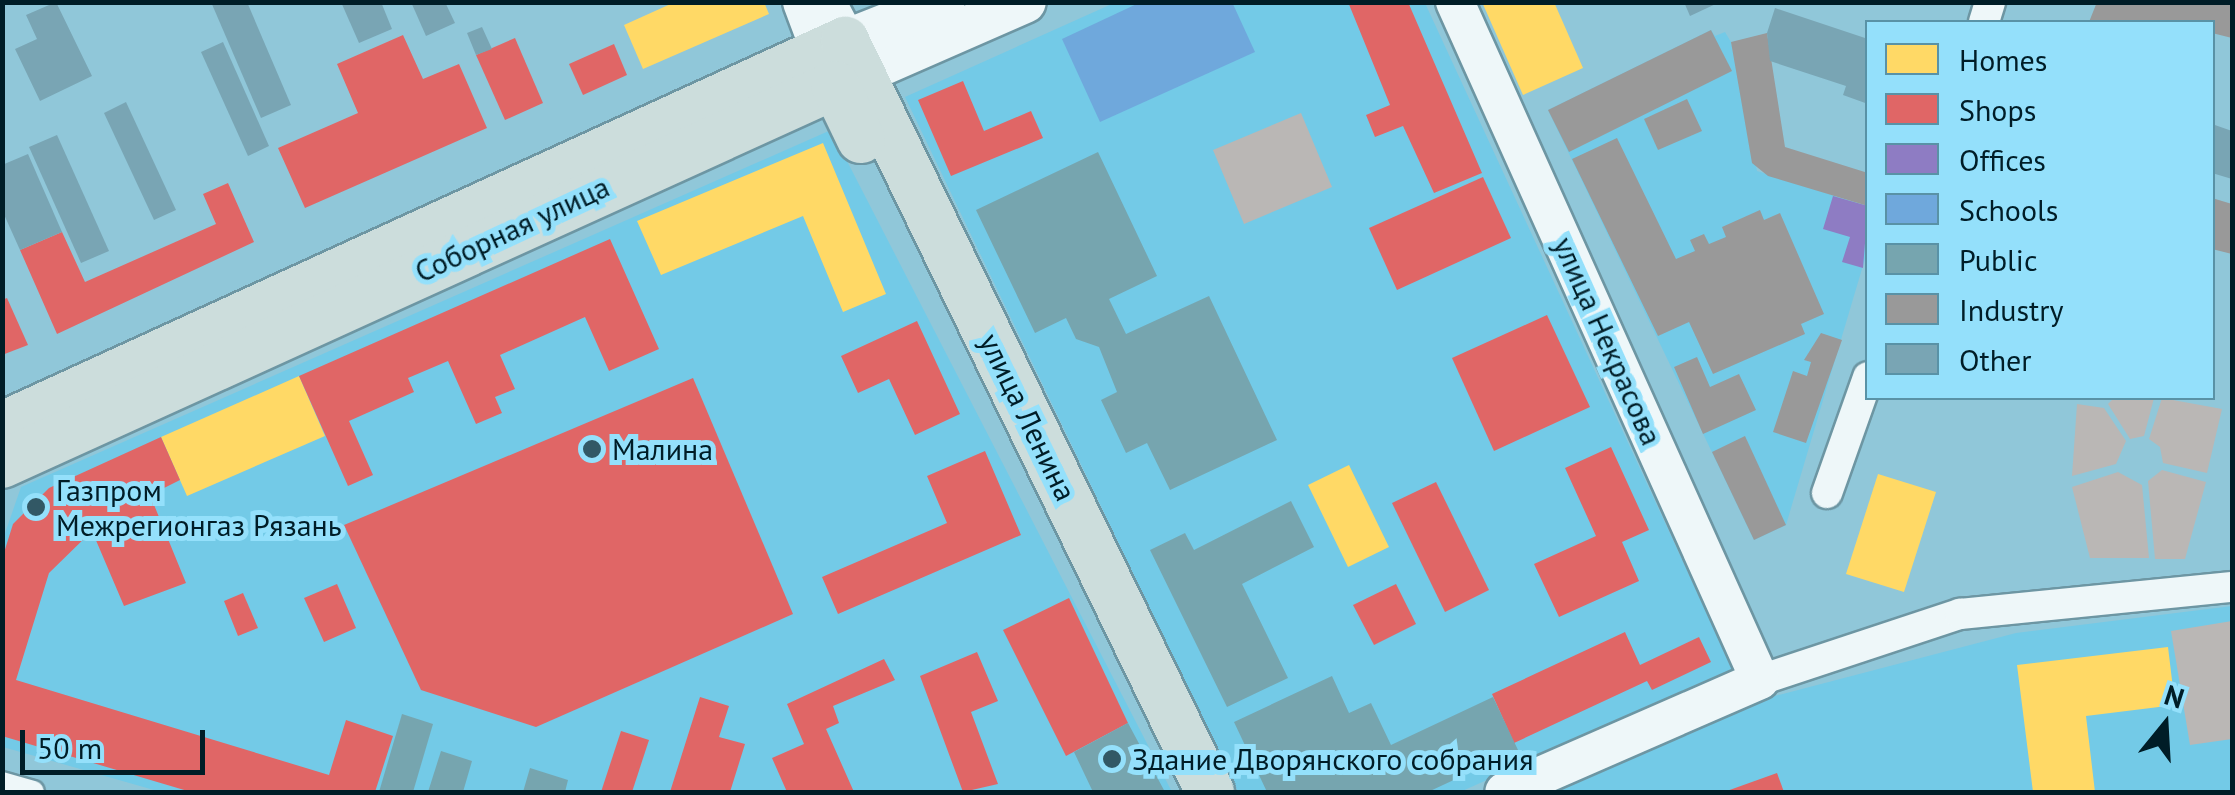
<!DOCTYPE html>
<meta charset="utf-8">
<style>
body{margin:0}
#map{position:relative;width:2235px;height:795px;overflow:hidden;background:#90c7d9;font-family:"PT Sans",sans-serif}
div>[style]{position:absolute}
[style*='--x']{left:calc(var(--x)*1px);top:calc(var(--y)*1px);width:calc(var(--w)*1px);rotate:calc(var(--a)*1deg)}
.built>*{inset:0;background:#73cae7}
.green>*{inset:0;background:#bab7b5}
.homes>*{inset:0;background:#ffd966}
.shops>*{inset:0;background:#e06666}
.offices>*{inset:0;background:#8e7cc3}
.schools>*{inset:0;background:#6fa8dc}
.public>*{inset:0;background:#76a5af}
.industry>*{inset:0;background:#999}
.building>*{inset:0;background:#79a5b4}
.roads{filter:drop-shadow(2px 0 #6d96a3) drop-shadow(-2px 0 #6d96a3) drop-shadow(0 2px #6d96a3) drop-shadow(0 -2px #6d96a3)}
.pedestrian>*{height:22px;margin:-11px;padding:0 11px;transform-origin:11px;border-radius:11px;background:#eef7f9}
.minor>*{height:30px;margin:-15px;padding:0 15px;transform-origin:15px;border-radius:15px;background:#eef7f9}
.tertiary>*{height:38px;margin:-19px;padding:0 19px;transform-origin:19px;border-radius:19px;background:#eef7f9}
.secondary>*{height:42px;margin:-21px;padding:0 21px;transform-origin:21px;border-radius:21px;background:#eef7f9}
.primary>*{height:48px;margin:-24px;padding:0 24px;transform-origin:24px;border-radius:24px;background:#ccdddc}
.dots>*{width:28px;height:28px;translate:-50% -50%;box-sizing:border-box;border:5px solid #94e0fb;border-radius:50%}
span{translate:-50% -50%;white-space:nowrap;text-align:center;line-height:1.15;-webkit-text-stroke:10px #94e0fb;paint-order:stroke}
.street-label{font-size:30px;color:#001d27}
.poi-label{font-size:30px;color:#001d27}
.left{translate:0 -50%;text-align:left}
.frame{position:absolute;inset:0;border:5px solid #001d27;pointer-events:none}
.legend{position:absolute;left:1865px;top:20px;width:350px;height:380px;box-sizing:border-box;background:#94e0fb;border:2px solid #5992a6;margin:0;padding:12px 18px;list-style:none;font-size:30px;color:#001d27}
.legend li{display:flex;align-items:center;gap:20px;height:50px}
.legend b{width:50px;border:2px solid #5992a6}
.north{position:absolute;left:2115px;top:675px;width:100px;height:100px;-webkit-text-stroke:8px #94e0fb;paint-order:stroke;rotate:18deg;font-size:28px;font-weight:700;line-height:40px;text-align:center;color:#001d27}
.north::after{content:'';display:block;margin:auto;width:35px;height:45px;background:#001d27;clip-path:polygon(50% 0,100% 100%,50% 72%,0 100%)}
.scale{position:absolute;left:20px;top:730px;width:185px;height:45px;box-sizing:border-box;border:5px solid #001d27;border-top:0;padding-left:12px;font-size:30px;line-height:35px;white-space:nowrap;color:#001d27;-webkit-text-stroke:8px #94e0fb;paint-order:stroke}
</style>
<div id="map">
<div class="built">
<div style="clip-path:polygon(1114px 3px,1425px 3px,1733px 670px,1460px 792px,1238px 792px,905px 97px)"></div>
<div style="clip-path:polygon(1711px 30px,1715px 36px,1725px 32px,1731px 42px,1757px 171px,1867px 206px,1867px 252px,1786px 525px,1754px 540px,1548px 110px)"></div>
<div style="clip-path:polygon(831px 130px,1172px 792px,161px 792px,3px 747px,3px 539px,21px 487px)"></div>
<div style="clip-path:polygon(2232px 606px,2232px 792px,1543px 792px,1767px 698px,2016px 633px)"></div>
</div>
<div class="green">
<div style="clip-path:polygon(1301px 113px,1332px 187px,1244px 224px,1213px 150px)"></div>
<div style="clip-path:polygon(2114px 398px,2154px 398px,2144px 436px,2130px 439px,2108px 404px)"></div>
<div style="clip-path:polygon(2162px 398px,2222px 409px,2207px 473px,2163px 463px,2160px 447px,2149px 439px)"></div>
<div style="clip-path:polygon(2077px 404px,2104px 408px,2126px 441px,2116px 464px,2072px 476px)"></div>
<div style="clip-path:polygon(2162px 470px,2206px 482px,2185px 559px,2155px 559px,2148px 481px)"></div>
<div style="clip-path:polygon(2118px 472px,2142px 485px,2149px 558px,2090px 558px,2072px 487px)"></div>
<div style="clip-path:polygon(2232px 621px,2232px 739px,2190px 745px,2171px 631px)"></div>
</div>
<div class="homes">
<div style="clip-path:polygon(675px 2px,764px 2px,769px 14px,643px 69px,624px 25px)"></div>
<div style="clip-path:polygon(1482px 2px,1554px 2px,1583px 68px,1523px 95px)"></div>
<div style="clip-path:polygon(823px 143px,886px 294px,843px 312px,803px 216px,661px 275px,637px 221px)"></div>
<div style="clip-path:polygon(299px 376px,325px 436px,187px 496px,161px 437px)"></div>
<div style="clip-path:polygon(1349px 465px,1389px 547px,1348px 567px,1308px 485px)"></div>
<div style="clip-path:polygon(1878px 474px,1936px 492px,1904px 592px,1846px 574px)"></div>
<div style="clip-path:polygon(2168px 647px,2175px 705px,2086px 716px,2095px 792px,2033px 792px,2017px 665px)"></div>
</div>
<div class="shops">
<div style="clip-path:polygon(1348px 2px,1408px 2px,1482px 173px,1434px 193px,1403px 126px,1375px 137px,1366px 115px,1390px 105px)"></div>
<div style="clip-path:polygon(403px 35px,423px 79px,459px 64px,487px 128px,305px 208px,278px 148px,358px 113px,337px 64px)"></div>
<div style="clip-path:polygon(515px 38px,543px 103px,505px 120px,476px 55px)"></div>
<div style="clip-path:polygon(614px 44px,627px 75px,583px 95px,569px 64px)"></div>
<div style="clip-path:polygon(963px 81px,984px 131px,1031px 111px,1043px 138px,951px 176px,918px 100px)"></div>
<div style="clip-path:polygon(1483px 177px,1511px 238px,1397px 290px,1369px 228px)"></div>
<div style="clip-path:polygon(228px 183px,254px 242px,57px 334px,20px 250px,62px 232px,85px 282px,216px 224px,203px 194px)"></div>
<div style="clip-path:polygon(610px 239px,659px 349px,609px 371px,585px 317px,500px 355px,515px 389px,495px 397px,502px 413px,476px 424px,448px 361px,408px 378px,414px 392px,349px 421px,373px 475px,348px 486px,299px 376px)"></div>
<div style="clip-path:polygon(7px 298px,28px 345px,2px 355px,2px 300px)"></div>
<div style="clip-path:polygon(1547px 315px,1590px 407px,1494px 451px,1452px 358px)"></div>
<div style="clip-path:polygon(917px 321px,960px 414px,915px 435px,889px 379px,858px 393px,841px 356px)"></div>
<div style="clip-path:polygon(693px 378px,793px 614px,536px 727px,421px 690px,344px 525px)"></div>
<div style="clip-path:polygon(161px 437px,180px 480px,150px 495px,186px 583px,124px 606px,92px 531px,49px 573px,16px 680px,329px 775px,346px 720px,393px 736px,375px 792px,191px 792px,2px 736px,2px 559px,13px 524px,49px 488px)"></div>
<div style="clip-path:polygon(1611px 447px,1649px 530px,1622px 542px,1639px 581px,1559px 617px,1534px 564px,1596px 536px,1565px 468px)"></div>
<div style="clip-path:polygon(985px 451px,1021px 535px,838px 614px,822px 577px,947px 523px,927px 476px)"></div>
<div style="clip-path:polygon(1436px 482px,1489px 590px,1445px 612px,1392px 503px)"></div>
<div style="clip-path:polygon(337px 584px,356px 628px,324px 642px,304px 598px)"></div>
<div style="clip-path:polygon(1396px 584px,1416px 624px,1374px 645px,1353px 605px)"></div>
<div style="clip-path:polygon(243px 593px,258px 628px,238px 636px,224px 601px)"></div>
<div style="clip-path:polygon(1069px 598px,1128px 723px,1066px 756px,1003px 630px)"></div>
<div style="clip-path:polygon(1625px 632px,1640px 665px,1699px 637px,1711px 662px,1652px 690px,1647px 681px,1514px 743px,1492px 694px)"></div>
<div style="clip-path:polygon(977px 652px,998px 701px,971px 712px,998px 784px,963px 792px,920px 676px)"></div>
<div style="clip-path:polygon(884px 659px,895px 680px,833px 706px,839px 723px,826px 729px,854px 792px,787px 792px,772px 758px,804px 744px,787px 704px)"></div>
<div style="clip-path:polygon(700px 697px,729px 706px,719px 737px,745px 744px,730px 792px,670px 792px)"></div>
<div style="clip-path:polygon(621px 731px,649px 740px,632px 792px,601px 792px)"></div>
<div style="clip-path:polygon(1777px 773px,1784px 792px,1724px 792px)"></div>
</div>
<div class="offices">
<div style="clip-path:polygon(1833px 196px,1868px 206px,1863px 268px,1842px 262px,1850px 237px,1823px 229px)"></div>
</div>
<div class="schools">
<div style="clip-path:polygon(1141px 2px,1232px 2px,1255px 52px,1100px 122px,1062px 39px)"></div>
</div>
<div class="public">
<div style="clip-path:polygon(1098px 152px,1157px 276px,1109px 299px,1126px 334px,1209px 296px,1277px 440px,1170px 490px,1147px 443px,1126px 453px,1101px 400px,1117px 392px,1099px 347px,1076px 339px,1066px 318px,1035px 333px,976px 210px)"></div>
<div style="clip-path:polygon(1291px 501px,1314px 547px,1242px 584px,1288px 678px,1227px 707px,1150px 550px,1185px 533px,1194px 550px)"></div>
<div style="clip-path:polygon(1332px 676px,1349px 713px,1371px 703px,1391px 745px,1493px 697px,1518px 750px,1428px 792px,1267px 792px,1234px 722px)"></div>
<div style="clip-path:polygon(402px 714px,433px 724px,413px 792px,379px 792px)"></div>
<div style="clip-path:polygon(1128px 723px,1151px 766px,1165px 792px,1093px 792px,1074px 752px)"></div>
<div style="clip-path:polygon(441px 751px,472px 761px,463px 792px,428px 792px)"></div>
<div style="clip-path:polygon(530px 768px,568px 780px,565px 792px,523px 792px)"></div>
</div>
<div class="industry">
<div style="clip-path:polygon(2097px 2px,2232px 2px,2232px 38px,2212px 33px,2212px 22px,2089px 22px)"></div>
<div style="clip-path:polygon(1711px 30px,1732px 71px,1569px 152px,1548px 110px)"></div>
<div style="clip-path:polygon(1767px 33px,1785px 147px,1868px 173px,1868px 206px,1768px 176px,1752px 163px,1731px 42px)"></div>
<div style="clip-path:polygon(1687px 99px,1702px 131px,1658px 150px,1644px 119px)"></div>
<div style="clip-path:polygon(1617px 138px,1676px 259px,1695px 251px,1690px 240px,1704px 234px,1709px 244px,1726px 237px,1722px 227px,1760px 210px,1764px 220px,1780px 213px,1824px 314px,1801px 324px,1805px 334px,1713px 374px,1689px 322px,1658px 336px,1572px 159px)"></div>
<div style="clip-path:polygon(2212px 198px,2232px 204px,2232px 254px,2212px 249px)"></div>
<div style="clip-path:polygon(1821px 333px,1842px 340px,1806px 443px,1773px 432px,1793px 371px,1807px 376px,1811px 362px,1804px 360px)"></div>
<div style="clip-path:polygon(1697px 357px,1710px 387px,1739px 374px,1756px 410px,1703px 434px,1674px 367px)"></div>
<div style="clip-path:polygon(1745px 436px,1786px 525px,1754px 540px,1712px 452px)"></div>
</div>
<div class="building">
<div style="clip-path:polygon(56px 2px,92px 76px,40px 101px,15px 49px,37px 39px,26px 15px)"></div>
<div style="clip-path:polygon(211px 2px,247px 2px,291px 105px,261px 118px)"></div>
<div style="clip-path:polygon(341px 2px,381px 2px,392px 29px,359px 43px)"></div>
<div style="clip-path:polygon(411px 2px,445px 2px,455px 23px,426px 36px)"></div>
<div style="clip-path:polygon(1684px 2px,1720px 2px,1690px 16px)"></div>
<div style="clip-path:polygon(1775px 8px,1868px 39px,1868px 104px,1843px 95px,1846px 86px,1770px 61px,1767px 33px)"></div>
<div style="clip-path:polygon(482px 27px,492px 49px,476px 55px,467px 33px)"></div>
<div style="clip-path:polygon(223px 42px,269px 146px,248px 156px,201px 52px)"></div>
<div style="clip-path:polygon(126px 102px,176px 210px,154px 220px,104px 113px)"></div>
<div style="clip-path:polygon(2212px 124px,2232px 131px,2232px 179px,2212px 173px)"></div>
<div style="clip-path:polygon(57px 135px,109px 251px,81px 263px,29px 147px)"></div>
<div style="clip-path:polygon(28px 154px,62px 232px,20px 250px,2px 210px,2px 165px)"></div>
</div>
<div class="roads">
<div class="pedestrian">
<div style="--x:2;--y:783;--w:32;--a:16"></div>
</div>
<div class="minor">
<div style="--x:1984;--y:22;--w:21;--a:-73"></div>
<div style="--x:1827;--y:493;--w:123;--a:-70.5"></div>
<div style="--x:1760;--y:680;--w:211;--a:-18.3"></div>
<div style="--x:1960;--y:614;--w:273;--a:-5.7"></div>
</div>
<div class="tertiary">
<div style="--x:1455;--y:2;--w:743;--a:65.78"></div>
<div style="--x:1760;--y:680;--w:279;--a:156.4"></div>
</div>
<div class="secondary">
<div style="--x:804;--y:2;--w:89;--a:69.5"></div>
<div style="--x:835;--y:85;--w:207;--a:-23.6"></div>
<div style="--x:829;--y:11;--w:34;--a:62"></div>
<div style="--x:845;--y:41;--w:106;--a:-21.5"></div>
</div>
<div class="primary">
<div style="--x:2;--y:426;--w:927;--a:-24.55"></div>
<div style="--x:845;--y:41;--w:835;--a:64.08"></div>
<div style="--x:2;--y:464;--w:915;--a:-24.46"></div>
<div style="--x:835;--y:85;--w:60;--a:64.3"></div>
</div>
</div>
<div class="dots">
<div style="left:592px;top:449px;background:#325865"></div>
<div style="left:36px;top:507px;background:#325865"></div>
<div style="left:1112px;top:759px;background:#325865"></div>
</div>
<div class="street-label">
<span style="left:512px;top:229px;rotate:-25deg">Соборная улица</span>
<span style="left:1608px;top:341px;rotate:66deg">улица Некрасова</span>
<span style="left:1028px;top:417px;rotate:64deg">улица Ленина</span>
</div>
<div class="poi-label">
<span class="left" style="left:612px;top:449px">Малина</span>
<span class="left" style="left:56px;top:507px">Газпром<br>Межрегионгаз Рязань</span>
<span class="left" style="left:1132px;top:759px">Здание Дворянского собрания</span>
</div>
<div class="frame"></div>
<ul class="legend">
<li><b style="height:28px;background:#ffd966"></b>Homes</li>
<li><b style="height:28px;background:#e06666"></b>Shops</li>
<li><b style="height:28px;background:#8e7cc3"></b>Offices</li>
<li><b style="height:28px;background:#6fa8dc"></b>Schools</li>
<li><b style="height:28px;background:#76a5af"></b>Public</li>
<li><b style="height:28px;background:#999"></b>Industry</li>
<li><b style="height:28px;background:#79a5b4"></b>Other</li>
</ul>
<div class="north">N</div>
<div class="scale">50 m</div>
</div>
